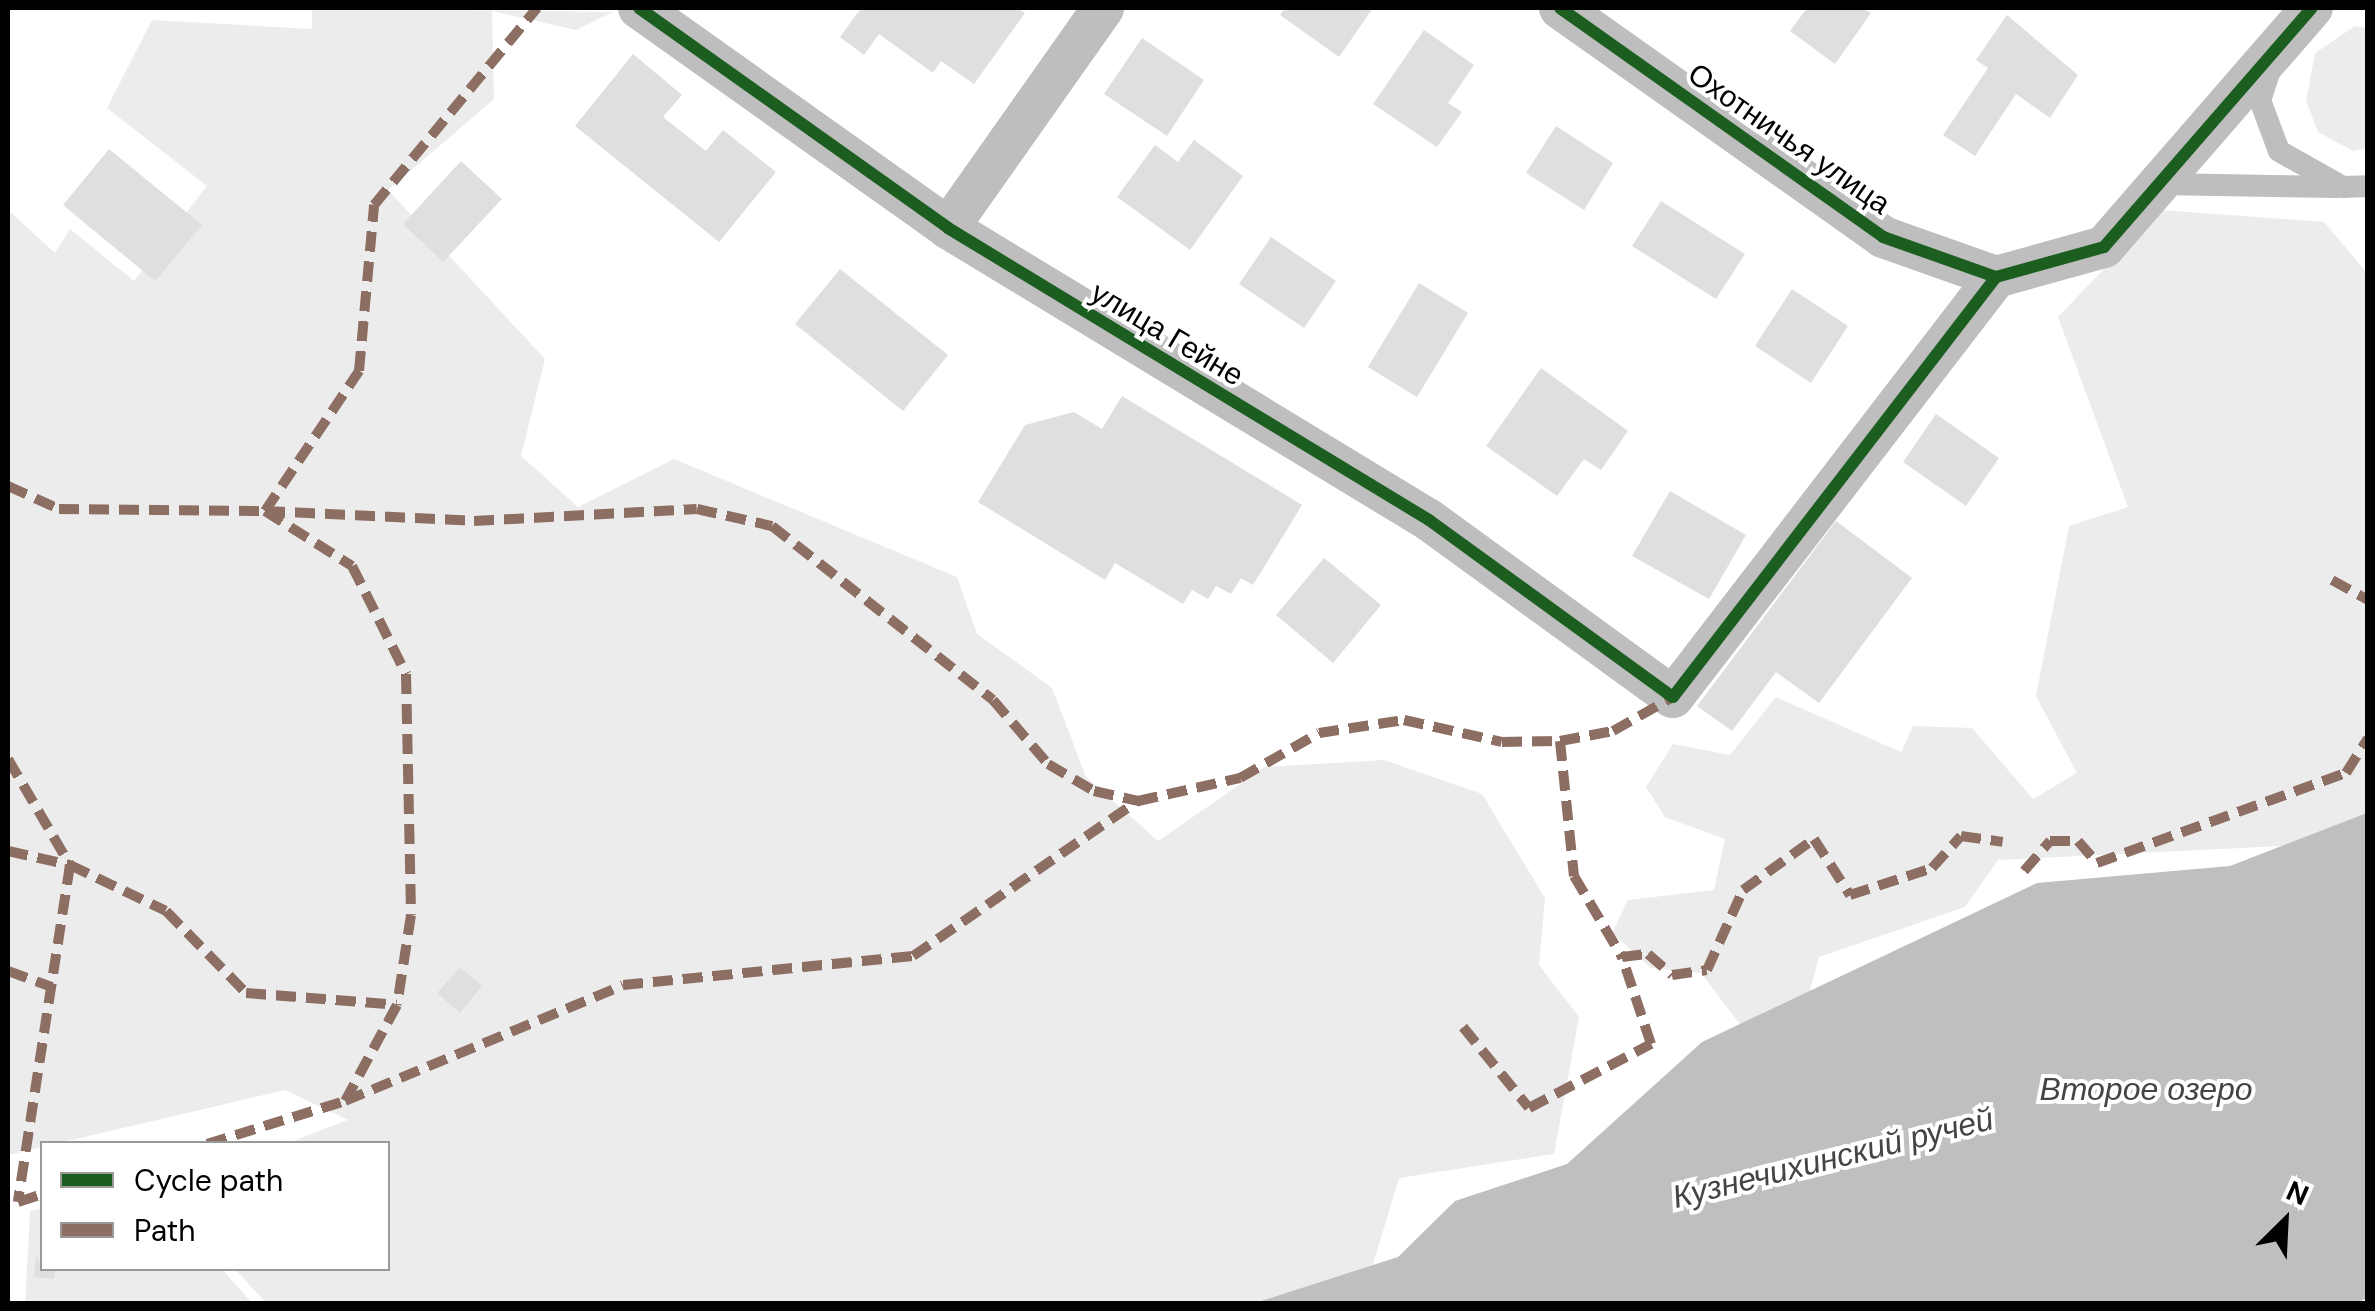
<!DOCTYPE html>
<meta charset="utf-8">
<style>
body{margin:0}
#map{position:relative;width:2375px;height:1311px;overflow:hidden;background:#fff;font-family:"DM Sans",sans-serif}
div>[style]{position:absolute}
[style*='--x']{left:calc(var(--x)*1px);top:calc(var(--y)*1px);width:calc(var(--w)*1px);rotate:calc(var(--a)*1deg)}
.green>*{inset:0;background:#ececec}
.water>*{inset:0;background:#bfbfbf}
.building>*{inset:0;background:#dfdfdf}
.service>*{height:22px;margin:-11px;padding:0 11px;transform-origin:11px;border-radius:11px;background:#bebebe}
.minor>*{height:42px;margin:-21px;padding:0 21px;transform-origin:21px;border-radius:21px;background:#bebebe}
.quiet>*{height:10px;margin-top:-5px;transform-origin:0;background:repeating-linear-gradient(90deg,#8d6e63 0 20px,transparent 0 30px)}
.cycleway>*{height:12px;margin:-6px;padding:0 6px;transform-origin:6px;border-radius:6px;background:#1b5e20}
span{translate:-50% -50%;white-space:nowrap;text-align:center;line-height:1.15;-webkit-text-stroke:8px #fff;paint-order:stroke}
.street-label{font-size:30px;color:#000}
.water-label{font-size:32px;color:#444;font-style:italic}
.frame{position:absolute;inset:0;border:10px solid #000;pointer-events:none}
.legend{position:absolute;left:40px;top:1141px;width:350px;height:130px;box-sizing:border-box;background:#fff;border:2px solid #999;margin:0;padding:12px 18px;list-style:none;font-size:30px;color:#000}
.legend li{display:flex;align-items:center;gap:20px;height:50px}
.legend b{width:50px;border:2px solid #999}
.north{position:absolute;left:2235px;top:1171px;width:100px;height:100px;-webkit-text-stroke:8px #fff;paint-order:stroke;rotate:24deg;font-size:28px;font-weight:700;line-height:40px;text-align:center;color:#000}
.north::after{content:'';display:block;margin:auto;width:35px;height:45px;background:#000;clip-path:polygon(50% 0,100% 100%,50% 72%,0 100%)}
</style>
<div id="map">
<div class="green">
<div style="clip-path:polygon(312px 8px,613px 12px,576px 30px,492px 11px,494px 99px,388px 190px,545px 359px,521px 456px,578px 507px,674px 459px,957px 577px,977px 634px,1052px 688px,1086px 777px,1158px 841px,1265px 767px,1384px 760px,1482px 794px,1545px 898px,1539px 965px,1579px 1017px,1554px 1154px,1399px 1178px,1367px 1284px,1283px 1304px,266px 1303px,235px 1269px,388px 1268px,388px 1144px,288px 1143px,348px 1120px,285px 1090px,8px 1155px,8px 210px,55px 253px,70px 229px,134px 281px,207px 186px,107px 108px,152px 20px,312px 29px)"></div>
<div style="clip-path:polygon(2355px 26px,2367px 28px,2368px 148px,2353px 151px,2318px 132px,2306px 101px,2315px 53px)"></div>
<div style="clip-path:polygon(2160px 210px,2324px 222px,2367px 273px,2367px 842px,1998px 860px,1965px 907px,1819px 957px,1803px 1016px,1748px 1035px,1701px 973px,1651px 968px,1612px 933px,1628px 900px,1714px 890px,1725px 839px,1665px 817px,1646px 787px,1673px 744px,1730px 755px,1776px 697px,1901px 752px,1913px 726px,1972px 728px,2033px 799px,2077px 773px,2036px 696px,2069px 526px,2128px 507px,2058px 317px)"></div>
<div style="clip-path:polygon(42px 1208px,42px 1268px,222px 1269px,252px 1303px,25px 1304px,30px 1211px)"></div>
</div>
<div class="water">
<div style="clip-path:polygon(2367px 813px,2368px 1298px,2356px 1303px,1255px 1303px,1398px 1257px,1455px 1201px,1567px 1164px,1702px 1042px,2037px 883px,2230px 866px)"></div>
</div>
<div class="building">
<div style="clip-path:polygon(861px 8px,1017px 8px,1025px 13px,974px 84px,941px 61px,933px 73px,879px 34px,864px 55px,840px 37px)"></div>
<div style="clip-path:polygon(1285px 8px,1373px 8px,1339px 57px,1280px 15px)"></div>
<div style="clip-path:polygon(1807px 8px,1863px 8px,1871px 13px,1835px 64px,1790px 31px)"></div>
<div style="clip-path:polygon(2007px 15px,2078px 75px,2050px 118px,2016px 94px,1975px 156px,1943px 135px,1988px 68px,1976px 60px)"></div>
<div style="clip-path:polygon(1424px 30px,1474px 65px,1448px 103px,1462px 112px,1437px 147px,1373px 104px)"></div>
<div style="clip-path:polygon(1142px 38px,1204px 80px,1167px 136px,1104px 94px)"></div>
<div style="clip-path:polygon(633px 54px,682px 95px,663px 117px,706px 151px,723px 130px,776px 172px,719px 242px,575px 126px)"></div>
<div style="clip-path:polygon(1556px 126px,1613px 163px,1584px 210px,1526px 173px)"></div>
<div style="clip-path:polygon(1194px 140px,1243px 176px,1190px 250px,1117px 197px,1155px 145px,1178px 162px)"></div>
<div style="clip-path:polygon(109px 149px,202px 225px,155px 281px,63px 205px)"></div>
<div style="clip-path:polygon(461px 161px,502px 199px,443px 262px,403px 224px)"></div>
<div style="clip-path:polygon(1661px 201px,1745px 254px,1716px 299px,1632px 246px)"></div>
<div style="clip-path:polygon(1271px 237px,1336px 281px,1304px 328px,1239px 284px)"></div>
<div style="clip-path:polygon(840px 269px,948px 355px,903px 411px,795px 324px)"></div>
<div style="clip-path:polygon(1419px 283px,1468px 313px,1417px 397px,1368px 367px)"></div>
<div style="clip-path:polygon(1792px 289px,1848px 326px,1811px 383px,1755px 346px)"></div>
<div style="clip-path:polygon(1541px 368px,1628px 431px,1601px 470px,1584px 459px,1557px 496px,1486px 446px)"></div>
<div style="clip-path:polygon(1122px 396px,1302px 505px,1253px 585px,1241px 578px,1231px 594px,1216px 586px,1208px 599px,1192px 590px,1183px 604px,1115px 563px,1105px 580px,978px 502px,1025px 425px,1074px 412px,1102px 429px)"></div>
<div style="clip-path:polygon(1936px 414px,1999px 458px,1966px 506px,1903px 462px)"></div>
<div style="clip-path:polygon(1670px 491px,1746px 535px,1709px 599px,1632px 556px)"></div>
<div style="clip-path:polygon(1836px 521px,1912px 578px,1819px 703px,1776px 672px,1732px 731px,1697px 706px)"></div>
<div style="clip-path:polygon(1324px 558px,1381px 605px,1333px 663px,1276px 615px)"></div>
<div style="clip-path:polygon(460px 967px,482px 986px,460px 1013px,437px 993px)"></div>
<div style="clip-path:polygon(36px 1255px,42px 1268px,55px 1268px,54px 1279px,34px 1277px)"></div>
</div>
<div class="service">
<div style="--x:2269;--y:73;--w:28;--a:108"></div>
<div style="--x:2260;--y:100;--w:54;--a:69.6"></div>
<div style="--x:2279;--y:151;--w:73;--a:29.4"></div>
<div style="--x:2343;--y:187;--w:25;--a:-2"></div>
<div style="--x:2160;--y:184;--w:177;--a:1"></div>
</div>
<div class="minor">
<div style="--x:639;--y:8;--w:379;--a:35.4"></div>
<div style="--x:948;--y:228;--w:563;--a:31.26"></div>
<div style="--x:1429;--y:520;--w:301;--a:36"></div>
<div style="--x:1673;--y:697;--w:530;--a:-52.44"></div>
<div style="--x:1560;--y:8;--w:396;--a:35.3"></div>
<div style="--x:1883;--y:237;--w:120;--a:19.5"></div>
<div style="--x:1996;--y:277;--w:112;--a:-15.5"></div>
<div style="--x:2104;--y:247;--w:317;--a:-49"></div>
<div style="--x:948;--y:228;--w:269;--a:-54.8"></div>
</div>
<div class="quiet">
<div style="--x:8;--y:486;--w:56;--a:24.3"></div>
<div style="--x:59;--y:509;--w:206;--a:0.6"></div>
<div style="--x:265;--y:511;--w:103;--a:32.3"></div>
<div style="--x:352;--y:566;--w:121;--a:63.4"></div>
<div style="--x:406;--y:674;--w:241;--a:88.8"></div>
<div style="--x:411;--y:915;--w:91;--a:98.8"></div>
<div style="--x:397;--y:1005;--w:109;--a:118.4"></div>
<div style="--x:265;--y:511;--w:209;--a:2.7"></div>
<div style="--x:474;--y:521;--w:223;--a:-3.1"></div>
<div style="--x:697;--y:509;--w:77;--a:12.8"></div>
<div style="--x:772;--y:526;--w:281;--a:38.2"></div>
<div style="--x:993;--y:700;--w:84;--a:49.3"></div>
<div style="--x:1048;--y:764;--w:53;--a:30.4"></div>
<div style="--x:1094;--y:791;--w:45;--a:12.8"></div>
<div style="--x:265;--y:511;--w:169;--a:-56.1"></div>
<div style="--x:359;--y:371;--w:167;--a:-84.8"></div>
<div style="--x:374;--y:205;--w:256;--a:-50.4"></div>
<div style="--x:2332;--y:580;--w:41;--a:29.1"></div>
<div style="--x:1560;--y:741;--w:136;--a:84.1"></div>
<div style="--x:1574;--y:876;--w:94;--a:59.3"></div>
<div style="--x:8;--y:759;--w:123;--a:59.7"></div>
<div style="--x:70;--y:865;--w:341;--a:98.8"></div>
<div style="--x:18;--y:1202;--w:25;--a:-18"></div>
<div style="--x:8;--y:851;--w:64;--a:12.7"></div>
<div style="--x:70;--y:865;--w:106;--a:25.6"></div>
<div style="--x:166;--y:911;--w:115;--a:45.7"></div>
<div style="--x:246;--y:993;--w:151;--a:4.5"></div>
<div style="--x:2024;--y:871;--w:40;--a:-49"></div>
<div style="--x:2050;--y:841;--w:28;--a:0"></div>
<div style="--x:2078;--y:841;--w:29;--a:49"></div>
<div style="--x:2097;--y:863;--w:265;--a:-19.9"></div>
<div style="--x:2346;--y:773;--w:41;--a:-57.8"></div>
<div style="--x:8;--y:971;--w:47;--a:20"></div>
<div style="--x:1463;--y:1027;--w:104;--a:50.8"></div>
<div style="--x:1529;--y:1108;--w:138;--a:-27.7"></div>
<div style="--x:1651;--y:1044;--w:92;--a:-108.4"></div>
<div style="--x:1622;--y:957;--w:26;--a:-7"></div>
<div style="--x:1648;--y:954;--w:32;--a:41"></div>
<div style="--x:1672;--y:975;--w:35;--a:-8"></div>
<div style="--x:1707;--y:970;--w:88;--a:-65.8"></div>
<div style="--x:1743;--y:890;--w:87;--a:-35.7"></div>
<div style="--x:1814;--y:839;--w:67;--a:57.3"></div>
<div style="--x:1850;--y:895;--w:86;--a:-18.2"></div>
<div style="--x:1932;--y:868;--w:43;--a:-47.8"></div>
<div style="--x:1961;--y:836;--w:42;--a:8.1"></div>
<div style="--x:207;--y:1144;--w:145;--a:-17.3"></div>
<div style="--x:345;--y:1101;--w:301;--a:-22.6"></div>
<div style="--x:623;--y:985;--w:291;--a:-5.7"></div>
<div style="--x:913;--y:956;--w:273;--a:-34.6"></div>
<div style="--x:1138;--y:801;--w:105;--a:-12.7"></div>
<div style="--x:1240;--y:778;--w:91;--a:-29.7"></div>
<div style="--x:1319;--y:733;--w:86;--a:-8.7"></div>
<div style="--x:1404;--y:720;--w:100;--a:12.7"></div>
<div style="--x:1502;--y:742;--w:58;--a:-1"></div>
<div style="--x:1560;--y:741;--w:54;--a:-10.7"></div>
<div style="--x:1613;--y:731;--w:69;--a:-29.5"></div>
</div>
<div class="cycleway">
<div style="--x:639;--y:8;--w:379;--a:35.4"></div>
<div style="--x:948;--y:228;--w:563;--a:31.26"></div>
<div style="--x:1429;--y:520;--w:301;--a:36"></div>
<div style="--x:1673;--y:697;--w:530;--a:-52.44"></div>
<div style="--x:1560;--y:8;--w:396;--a:35.3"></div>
<div style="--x:1883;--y:237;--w:120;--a:19.5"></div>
<div style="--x:1996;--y:277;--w:112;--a:-15.5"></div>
<div style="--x:2104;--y:247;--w:317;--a:-49"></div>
</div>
<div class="street-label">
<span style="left:1789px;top:139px;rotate:35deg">Охотничья улица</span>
<span style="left:1167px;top:334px;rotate:31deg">улица Гейне</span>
</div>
<div class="water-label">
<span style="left:2146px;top:1089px">Второе озеро</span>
<span style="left:1833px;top:1158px;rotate:-14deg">Кузнечихинский ручей</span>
</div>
<div class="frame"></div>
<ul class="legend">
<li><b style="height:12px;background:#1b5e20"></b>Cycle path</li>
<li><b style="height:12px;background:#8d6e63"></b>Path</li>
</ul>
<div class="north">N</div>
</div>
